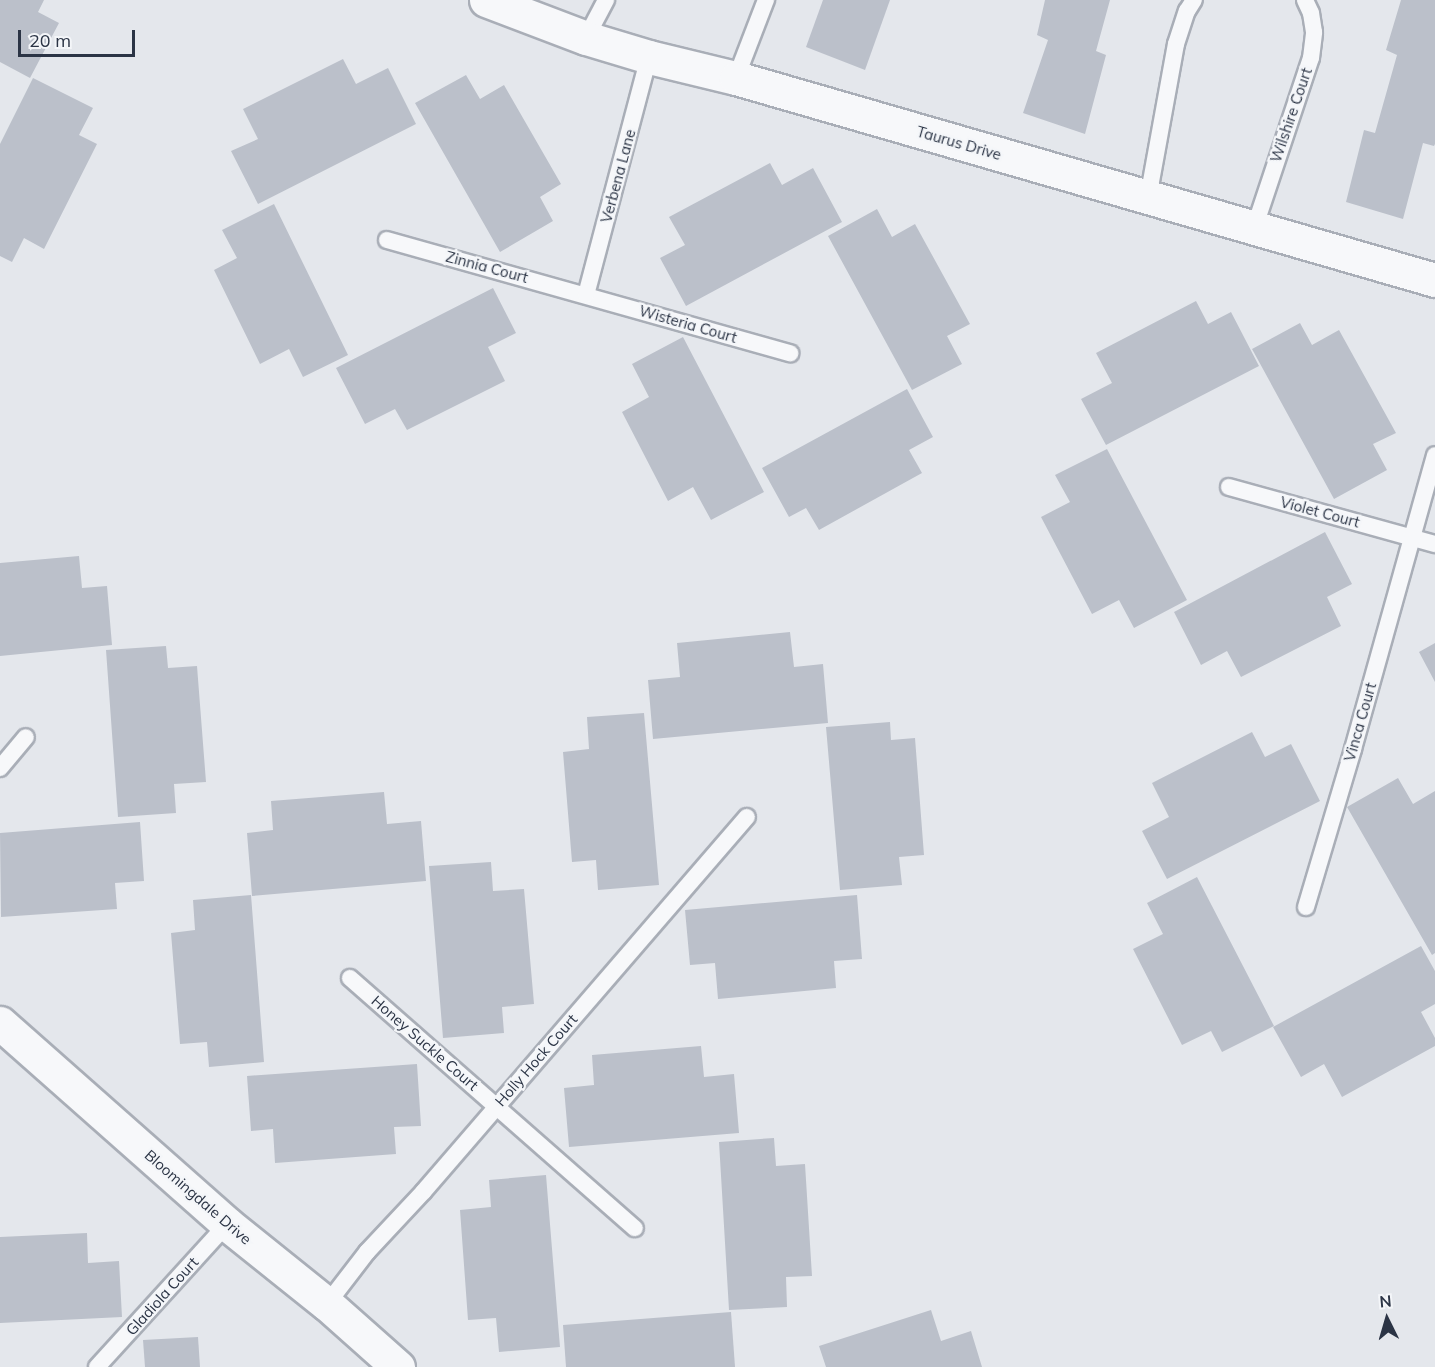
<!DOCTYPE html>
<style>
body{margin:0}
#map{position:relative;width:1435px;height:1367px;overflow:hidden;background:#e4e7ec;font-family:Mulish,sans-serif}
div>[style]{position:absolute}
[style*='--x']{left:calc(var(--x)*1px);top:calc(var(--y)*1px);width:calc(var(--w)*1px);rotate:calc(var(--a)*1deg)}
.building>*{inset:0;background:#bbc0ca}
.roads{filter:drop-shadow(2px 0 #a9aeb7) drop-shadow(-2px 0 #a9aeb7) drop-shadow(0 2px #a9aeb7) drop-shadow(0 -2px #a9aeb7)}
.service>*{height:16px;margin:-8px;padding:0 8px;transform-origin:8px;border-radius:8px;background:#f7f8fa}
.minor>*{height:33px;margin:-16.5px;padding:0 16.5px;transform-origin:16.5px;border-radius:16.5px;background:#f7f8fa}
span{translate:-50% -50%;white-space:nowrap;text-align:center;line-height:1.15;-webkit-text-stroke:4.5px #f4f6f9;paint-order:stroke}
.street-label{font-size:15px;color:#2b3445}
.north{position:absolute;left:1357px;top:1289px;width:60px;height:60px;-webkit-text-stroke:4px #f4f6f9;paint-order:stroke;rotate:355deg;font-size:16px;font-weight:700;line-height:24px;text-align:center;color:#2b3445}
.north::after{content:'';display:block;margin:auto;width:21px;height:27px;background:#2b3445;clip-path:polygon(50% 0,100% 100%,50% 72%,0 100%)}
.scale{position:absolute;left:18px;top:30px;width:117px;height:27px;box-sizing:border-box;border:3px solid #2b3445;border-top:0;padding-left:8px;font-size:18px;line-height:21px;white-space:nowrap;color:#2b3445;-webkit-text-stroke:4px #f4f6f9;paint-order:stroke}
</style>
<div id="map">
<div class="building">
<div style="clip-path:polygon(0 0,44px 0,38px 12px,59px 23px,30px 78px,0 62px)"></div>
<div style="clip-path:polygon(823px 0,890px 0,865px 70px,806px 47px)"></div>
<div style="clip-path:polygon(1045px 0,1110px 0,1096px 51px,1106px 55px,1085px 134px,1023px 113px,1048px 40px,1037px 35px)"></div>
<div style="clip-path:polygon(1401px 0,1435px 0,1435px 144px,1434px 146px,1423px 143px,1403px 219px,1346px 202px,1364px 130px,1375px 133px,1397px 55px,1386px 50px)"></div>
<div style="clip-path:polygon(343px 59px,356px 84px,388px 68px,416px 124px,258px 204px,231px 151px,258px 139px,243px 109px)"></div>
<div style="clip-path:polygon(466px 75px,480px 99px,504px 85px,561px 184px,540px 197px,553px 221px,500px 252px,415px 103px)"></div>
<div style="clip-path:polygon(33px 78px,93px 108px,79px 135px,97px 144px,44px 249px,24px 238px,12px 262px,0 256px,0 144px)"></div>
<div style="clip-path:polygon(770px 163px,782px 185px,813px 168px,842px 222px,686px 306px,660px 258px,685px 245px,669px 217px)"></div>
<div style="clip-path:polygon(274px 204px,348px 355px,303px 377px,289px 349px,260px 364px,214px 270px,237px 258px,222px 230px)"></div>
<div style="clip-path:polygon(877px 209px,892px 237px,915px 224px,970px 324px,947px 336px,962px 364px,912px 390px,828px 236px)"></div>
<div style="clip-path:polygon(493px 288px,516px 333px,488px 347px,505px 381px,407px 430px,395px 409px,365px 424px,336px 368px)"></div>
<div style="clip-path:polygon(1196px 301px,1208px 324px,1231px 312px,1259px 366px,1106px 445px,1081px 399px,1112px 383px,1096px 353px)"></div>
<div style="clip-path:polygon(1300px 323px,1312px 345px,1339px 330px,1396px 433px,1373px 444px,1387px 470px,1334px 499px,1252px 349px)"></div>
<div style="clip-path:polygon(683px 337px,764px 492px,711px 520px,693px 487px,668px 501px,622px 412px,649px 397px,632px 364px)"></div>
<div style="clip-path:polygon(907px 389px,933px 437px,909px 450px,922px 473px,819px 530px,806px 508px,789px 517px,762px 468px)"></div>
<div style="clip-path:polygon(1107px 449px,1187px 600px,1134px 628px,1119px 600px,1092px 614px,1041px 517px,1070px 502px,1055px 475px)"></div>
<div style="clip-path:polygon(1325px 532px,1352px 584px,1327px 597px,1341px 626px,1241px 677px,1227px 651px,1201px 665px,1174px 612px)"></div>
<div style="clip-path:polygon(79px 556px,82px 588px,107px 586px,112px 645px,0 656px,0 563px)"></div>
<div style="clip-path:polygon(790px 632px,794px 667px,823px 664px,828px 723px,653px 739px,648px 680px,680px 677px,677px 643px)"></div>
<div style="clip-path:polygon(1435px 643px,1435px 682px,1419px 652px)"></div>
<div style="clip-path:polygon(166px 646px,168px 668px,197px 666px,206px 782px,174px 784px,176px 813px,118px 817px,106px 650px)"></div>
<div style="clip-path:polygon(644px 713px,659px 885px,598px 890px,596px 860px,572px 862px,563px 752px,589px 749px,587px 717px)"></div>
<div style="clip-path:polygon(890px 722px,891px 740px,915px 738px,924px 855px,899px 857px,902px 885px,840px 890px,826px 727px)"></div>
<div style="clip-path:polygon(1252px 732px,1265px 757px,1291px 744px,1320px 801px,1167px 879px,1142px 831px,1169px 817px,1152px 783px)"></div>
<div style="clip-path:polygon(1398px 778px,1413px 804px,1435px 791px,1435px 953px,1432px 955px,1347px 807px)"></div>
<div style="clip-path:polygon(384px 792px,387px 824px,421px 821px,426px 881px,252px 896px,247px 833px,273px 830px,271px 801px)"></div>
<div style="clip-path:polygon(140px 822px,144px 881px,115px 883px,117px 909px,1px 917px,0 833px)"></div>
<div style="clip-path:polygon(491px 862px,493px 891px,524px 889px,534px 1004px,502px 1007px,504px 1033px,443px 1038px,429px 866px)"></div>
<div style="clip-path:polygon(1197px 877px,1274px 1026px,1222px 1052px,1211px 1031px,1182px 1045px,1133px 949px,1163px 934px,1147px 903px)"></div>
<div style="clip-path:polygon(251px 895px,264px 1062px,209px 1067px,207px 1042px,180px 1044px,171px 933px,195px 930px,193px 900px)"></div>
<div style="clip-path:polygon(857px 895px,862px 959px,834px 961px,836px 988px,718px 999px,715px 963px,690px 965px,685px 910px)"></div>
<div style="clip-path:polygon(1421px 946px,1435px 971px,1435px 1004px,1421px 1012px,1435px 1038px,1435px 1046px,1342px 1097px,1324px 1064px,1301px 1077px,1273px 1027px)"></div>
<div style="clip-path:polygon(701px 1046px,704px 1077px,734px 1074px,739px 1133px,569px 1147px,564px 1088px,594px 1085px,592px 1055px)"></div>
<div style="clip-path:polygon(417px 1064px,421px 1126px,394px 1127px,396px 1154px,275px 1163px,273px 1129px,251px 1131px,247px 1076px)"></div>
<div style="clip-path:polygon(774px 1138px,776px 1166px,805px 1164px,812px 1276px,786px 1277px,787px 1307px,729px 1310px,719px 1142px)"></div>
<div style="clip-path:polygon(546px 1175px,560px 1347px,499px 1352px,496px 1318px,468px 1320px,460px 1210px,491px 1207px,489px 1180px)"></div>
<div style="clip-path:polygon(87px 1233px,88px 1263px,119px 1261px,122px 1317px,0 1323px,0 1237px)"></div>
<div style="clip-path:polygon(931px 1310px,941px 1341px,971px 1331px,982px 1367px,826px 1367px,819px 1346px)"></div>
<div style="clip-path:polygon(731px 1312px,735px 1367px,566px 1367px,563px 1325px)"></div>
<div style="clip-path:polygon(198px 1337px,200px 1367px,145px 1367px,143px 1340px)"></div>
</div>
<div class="roads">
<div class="service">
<div style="--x:586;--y:38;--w:43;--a:-62.2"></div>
<div style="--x:736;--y:78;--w:84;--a:-69"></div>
<div style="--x:1148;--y:198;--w:157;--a:-79.7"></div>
<div style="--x:1176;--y:44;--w:35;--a:-72"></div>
<div style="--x:1187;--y:11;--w:13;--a:-58"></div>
<div style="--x:1254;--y:229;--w:180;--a:-71.6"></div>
<div style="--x:1311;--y:58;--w:26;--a:-83"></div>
<div style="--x:1314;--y:32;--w:19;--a:-99"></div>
<div style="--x:1311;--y:13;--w:14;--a:-115"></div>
<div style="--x:387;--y:240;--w:419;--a:15.7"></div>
<div style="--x:586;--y:295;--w:246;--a:-75.2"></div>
<div style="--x:1229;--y:487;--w:214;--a:15.5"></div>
<div style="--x:0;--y:768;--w:40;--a:-50"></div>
<div style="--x:1306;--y:907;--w:165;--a:-73.4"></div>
<div style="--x:1353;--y:749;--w:305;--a:-74.4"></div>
<div style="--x:350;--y:978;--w:379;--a:41.3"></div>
<div style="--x:327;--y:1304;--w:66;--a:-52.4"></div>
<div style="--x:367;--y:1252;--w:83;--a:-46.9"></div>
<div style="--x:424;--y:1191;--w:494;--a:-49.2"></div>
<div style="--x:97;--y:1367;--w:193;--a:-47.7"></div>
</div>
<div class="minor">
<div style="--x:486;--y:0;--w:107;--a:20.8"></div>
<div style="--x:586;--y:38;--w:66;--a:16.8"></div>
<div style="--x:649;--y:57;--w:89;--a:13.6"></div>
<div style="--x:736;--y:78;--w:728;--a:16.12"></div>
<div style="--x:0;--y:1023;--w:303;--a:41.5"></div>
<div style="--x:227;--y:1224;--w:128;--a:38.7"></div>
<div style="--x:327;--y:1304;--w:95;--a:41.6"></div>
</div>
</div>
<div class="street-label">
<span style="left:1291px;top:115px;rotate:-71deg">Wilshire Court</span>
<span style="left:959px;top:143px;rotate:16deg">Taurus Drive</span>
<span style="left:618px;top:176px;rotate:-75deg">Verbena Lane</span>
<span style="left:487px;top:267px;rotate:15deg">Zinnia Court</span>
<span style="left:688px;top:324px;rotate:16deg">Wisteria Court</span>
<span style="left:1320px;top:512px;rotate:15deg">Violet Court</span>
<span style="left:1360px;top:722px;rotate:-74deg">Vinca Court</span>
<span style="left:425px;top:1043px;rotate:41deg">Honey Suckle Court</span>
<span style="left:536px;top:1060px;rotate:-49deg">Holly Hock Court</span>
<span style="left:198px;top:1197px;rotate:41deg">Bloomingdale Drive</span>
<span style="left:162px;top:1296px;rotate:-48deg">Gladiola Court</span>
</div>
<div class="north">N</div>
<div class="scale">20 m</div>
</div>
